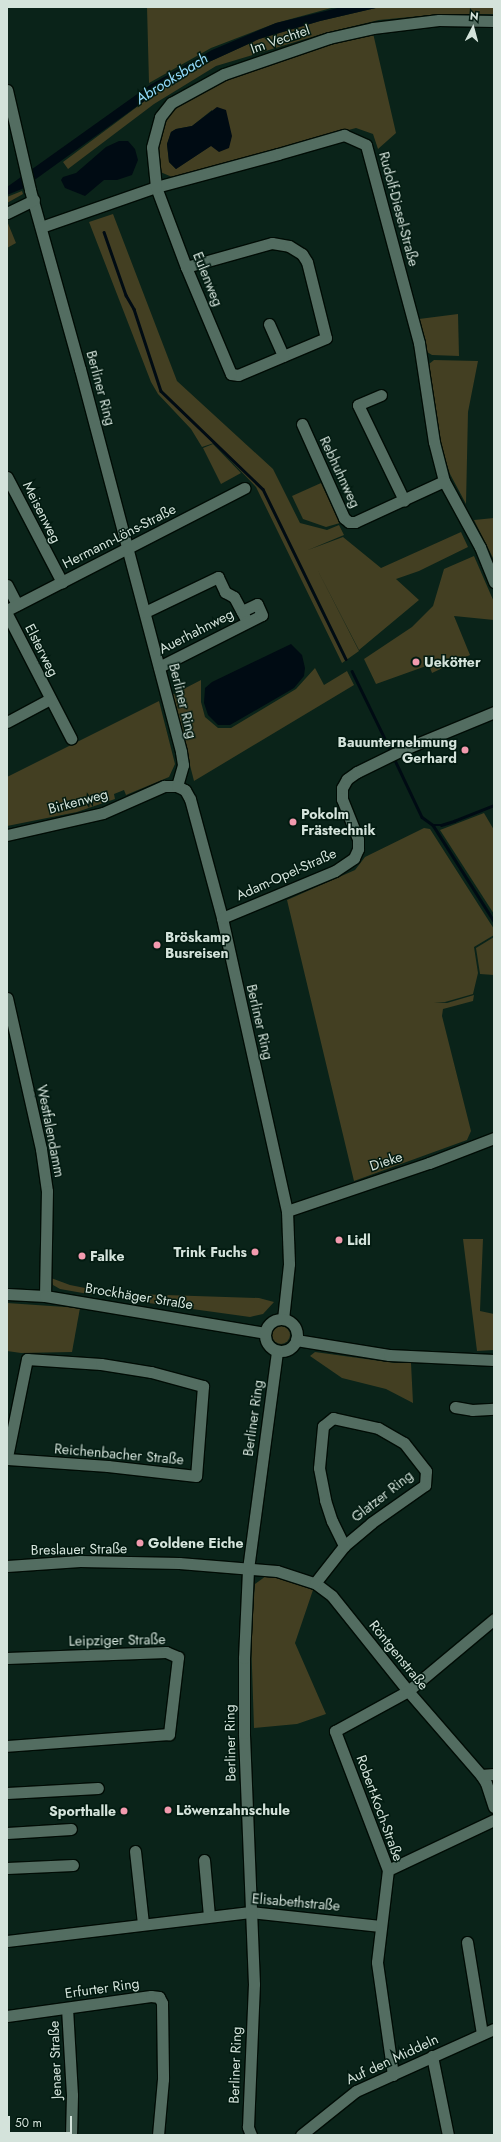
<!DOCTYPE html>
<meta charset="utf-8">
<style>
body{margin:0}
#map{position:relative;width:501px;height:2142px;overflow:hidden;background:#0a2319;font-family:Jost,sans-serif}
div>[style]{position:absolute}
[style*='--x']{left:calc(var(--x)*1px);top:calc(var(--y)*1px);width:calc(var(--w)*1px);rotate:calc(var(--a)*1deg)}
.green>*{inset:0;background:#433f22}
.round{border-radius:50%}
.water>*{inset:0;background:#000b13}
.stream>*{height:2.5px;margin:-1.25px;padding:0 1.25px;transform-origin:1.25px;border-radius:1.25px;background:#000b13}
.roads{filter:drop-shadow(1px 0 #000c05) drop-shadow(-1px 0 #000c05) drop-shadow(0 1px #000c05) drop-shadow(0 -1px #000c05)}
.minor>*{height:11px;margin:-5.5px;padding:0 5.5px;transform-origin:5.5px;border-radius:5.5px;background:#536d61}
.minor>.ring{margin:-5.5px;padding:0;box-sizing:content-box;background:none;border:11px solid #536d61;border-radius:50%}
.dots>*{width:11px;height:11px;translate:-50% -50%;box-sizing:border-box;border:2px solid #021a10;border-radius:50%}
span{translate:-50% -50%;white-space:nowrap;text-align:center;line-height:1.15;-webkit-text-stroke:3px #021a10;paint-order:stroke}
.street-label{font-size:14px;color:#d4e3db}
.poi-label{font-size:14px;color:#d4e3db;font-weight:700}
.left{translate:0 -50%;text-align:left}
.right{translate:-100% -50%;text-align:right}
.water-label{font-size:15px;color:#93d9fb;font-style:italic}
.frame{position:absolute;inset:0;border:8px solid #d4e3db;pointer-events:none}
.north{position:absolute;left:453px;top:8px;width:40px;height:40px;-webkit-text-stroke:3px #021a10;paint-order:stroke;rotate:6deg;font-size:11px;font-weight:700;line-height:16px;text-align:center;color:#d4e3db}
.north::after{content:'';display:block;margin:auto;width:14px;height:18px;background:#d4e3db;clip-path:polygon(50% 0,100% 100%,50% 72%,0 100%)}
.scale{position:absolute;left:8px;top:2116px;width:64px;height:18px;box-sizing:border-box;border:2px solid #d4e3db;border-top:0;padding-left:5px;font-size:12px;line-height:14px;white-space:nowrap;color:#d4e3db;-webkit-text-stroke:3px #021a10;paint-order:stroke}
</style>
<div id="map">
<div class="green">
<div style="clip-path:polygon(147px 7px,335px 7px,276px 23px,211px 48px,149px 83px)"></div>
<div style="clip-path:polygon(380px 7px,494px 7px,494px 14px,441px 14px,379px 20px,325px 33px,216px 66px,154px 104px,68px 169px,63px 162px,161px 89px,198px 67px,259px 39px,320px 21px)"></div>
<div style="clip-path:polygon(evenodd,373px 33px,396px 133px,378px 149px,373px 134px,356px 128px,172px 177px,158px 171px,156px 148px,163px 122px,175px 108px,224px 78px,329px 42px,373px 33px,212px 110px,212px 145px,176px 169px,169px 162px,167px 144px,171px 132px,176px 129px,192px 126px,212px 110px)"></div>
<div style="clip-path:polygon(22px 191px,23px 194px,7px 203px,7px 197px)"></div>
<div style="clip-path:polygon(113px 214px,177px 381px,273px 469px,300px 523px,327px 530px,339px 525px,344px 535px,308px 550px,343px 537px,381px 568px,461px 532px,468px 547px,419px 571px,396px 579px,419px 600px,359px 650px,316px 567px,359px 651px,342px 663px,256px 487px,214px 443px,202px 447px,191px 429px,158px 394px,151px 382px,89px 222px)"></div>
<div style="clip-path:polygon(7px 221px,16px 243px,7px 248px)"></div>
<div style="clip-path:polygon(458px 314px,459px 356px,432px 355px,427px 352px,419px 319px)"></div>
<div style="clip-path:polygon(434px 360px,478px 361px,468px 412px,466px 504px,450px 474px,440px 444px,429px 364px)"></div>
<div style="clip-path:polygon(213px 444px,241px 473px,221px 484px,203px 448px)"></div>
<div style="clip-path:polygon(321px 483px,340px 523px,326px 527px,303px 519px,292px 496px)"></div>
<div style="clip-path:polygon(494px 518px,494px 560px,474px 520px)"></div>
<div style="clip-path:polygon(474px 556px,494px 602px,494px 620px,454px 616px,470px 655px,432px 673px,429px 665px,376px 684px,364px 659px,412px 627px,433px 606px,444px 569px)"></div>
<div style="clip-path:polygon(315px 668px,324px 685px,347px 671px,354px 685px,194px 781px,172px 695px,201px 680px,201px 702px,205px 717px,218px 728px,231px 728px,296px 689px)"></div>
<div style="clip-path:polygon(159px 701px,175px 764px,169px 777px,126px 795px,124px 790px,114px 794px,115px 799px,77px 812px,7px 826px,7px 777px)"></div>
<div style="clip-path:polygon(484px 813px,494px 830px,494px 914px,440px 830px)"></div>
<div style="clip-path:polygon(424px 828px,430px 829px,494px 929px,494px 935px,474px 947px,478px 973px,473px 994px,445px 1002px,434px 1002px,447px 1003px,474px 995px,473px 1001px,443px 1009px,442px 1016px,471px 1131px,467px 1140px,354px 1181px,287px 900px,355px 870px,365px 857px)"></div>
<div style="clip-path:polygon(494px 937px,494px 975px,480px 974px,476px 948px)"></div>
<div style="clip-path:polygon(463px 1239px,483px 1239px,480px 1311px,494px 1314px,494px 1350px,477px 1351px)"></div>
<div style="clip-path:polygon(51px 1278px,70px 1285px,90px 1289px,94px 1295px,60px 1289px,53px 1285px)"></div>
<div style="clip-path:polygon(104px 1293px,259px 1298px,274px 1302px,263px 1314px,250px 1317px,120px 1299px,104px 1296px)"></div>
<div style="clip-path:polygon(7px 1303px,80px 1308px,72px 1352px,21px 1353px,7px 1351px)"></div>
<div class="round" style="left:272px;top:1326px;width:18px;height:18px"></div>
<div style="clip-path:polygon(315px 1352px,395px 1363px,411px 1363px,413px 1403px,386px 1389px,342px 1378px,310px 1356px)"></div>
<div style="clip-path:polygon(266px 1576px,284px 1578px,313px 1590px,295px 1643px,326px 1714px,297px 1724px,254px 1728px,251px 1638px,255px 1584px)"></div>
</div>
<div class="water">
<div style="clip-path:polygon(342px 7px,380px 7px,320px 21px,259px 39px,198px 67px,161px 89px,22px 189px,7px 195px,7px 187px,150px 85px,212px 50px,276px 23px)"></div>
<div style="clip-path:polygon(217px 107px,226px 110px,232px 136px,229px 148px,219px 152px,211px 146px,176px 169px,169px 162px,167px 144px,171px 132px,176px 129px,192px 126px)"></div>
<div style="clip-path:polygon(119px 141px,128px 141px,135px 149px,138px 160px,132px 175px,117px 180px,104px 180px,85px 196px,65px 188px,61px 180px,63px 177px,76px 173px,106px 147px)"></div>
<div style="clip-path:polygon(291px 644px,302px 655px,305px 668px,304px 676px,294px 688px,230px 725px,218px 725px,208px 715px,204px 703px,205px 688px,212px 682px)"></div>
</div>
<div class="stream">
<div style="--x:104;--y:232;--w:67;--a:70.8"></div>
<div style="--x:126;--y:295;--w:16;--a:60"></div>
<div style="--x:134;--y:309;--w:86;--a:71.8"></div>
<div style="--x:161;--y:391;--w:141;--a:43.9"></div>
<div style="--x:263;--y:489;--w:189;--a:64"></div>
<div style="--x:352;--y:671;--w:89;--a:64"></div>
<div style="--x:394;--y:758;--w:65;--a:64.6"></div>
<div style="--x:422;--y:817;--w:14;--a:36"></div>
<div style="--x:433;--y:825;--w:8;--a:0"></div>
<div style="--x:441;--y:825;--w:14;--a:-17"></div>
<div style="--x:454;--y:821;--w:43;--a:-21.8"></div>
<div style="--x:433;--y:825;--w:114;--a:57.6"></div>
</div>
<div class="roads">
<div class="minor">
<div style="--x:7;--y:90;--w:103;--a:77"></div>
<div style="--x:30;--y:190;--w:186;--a:74.4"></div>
<div style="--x:80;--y:369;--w:396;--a:75.2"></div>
<div style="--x:181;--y:752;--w:13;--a:81"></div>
<div style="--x:183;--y:765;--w:22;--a:106"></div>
<div style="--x:7;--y:213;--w:30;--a:-26"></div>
<div style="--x:41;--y:227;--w:122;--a:-19.2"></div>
<div style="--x:156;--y:187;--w:126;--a:-15.1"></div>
<div style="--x:278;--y:154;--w:69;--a:-16.1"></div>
<div style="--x:344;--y:135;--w:24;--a:24"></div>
<div style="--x:366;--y:145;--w:205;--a:75"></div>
<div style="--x:419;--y:343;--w:100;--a:81.4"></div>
<div style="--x:434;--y:442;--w:40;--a:75.6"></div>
<div style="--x:444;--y:481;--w:75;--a:61.4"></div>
<div style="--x:480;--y:547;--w:38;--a:68"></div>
<div style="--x:186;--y:267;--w:89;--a:-15.6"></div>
<div style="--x:272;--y:243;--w:17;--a:10"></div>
<div style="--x:289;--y:246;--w:15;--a:32"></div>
<div style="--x:302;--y:254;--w:9;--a:58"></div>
<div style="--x:307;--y:262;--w:78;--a:76"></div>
<div style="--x:326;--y:338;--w:95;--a:157.2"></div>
<div style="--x:238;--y:375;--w:7;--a:-172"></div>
<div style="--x:231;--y:374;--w:116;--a:-112.8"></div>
<div style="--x:186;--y:267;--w:85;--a:-110.6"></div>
<div style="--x:156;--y:187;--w:40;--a:-95.7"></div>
<div style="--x:152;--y:147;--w:31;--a:-75"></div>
<div style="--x:160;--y:117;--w:18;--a:-52"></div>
<div style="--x:171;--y:103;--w:60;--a:-28.7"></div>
<div style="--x:224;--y:74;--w:111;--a:-18.9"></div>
<div style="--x:329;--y:38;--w:45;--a:-12.8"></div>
<div style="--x:373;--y:28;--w:66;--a:-6.9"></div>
<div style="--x:439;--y:20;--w:55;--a:1"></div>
<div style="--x:269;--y:324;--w:35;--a:66"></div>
<div style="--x:381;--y:395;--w:25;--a:157"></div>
<div style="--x:358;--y:405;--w:106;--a:64.2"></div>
<div style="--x:302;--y:424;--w:103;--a:65.9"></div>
<div style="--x:344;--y:518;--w:6;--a:39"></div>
<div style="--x:349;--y:522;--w:6;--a:0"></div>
<div style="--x:355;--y:522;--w:98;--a:-24.7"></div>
<div style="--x:7;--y:477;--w:119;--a:62.4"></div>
<div style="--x:7;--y:585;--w:22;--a:63"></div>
<div style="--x:7;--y:610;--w:267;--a:-27.2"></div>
<div style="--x:145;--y:612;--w:81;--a:-25.6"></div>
<div style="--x:218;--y:577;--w:17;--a:65"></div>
<div style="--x:225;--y:592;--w:10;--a:29"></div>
<div style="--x:234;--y:597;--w:24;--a:62"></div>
<div style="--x:7;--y:614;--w:140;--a:62.7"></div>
<div style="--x:159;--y:667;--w:115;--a:-26.8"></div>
<div style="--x:262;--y:615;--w:12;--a:-114"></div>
<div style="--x:257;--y:604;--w:17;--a:155"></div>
<div style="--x:7;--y:722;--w:49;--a:-28.1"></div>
<div style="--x:7;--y:835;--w:98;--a:-12.9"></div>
<div style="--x:103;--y:813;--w:67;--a:-23.9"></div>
<div style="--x:164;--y:786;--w:13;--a:0"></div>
<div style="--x:177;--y:786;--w:9;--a:27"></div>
<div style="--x:185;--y:790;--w:10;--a:61"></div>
<div style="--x:190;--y:799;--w:123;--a:74.9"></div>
<div style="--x:222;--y:918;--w:300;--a:77.5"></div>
<div style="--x:287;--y:1211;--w:53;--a:87.8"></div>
<div style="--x:289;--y:1264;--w:55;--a:96.2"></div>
<div style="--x:222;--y:918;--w:122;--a:-22.6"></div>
<div style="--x:335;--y:871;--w:23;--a:-34"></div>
<div style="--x:354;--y:858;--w:10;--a:-66"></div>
<div style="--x:358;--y:849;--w:10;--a:-90"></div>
<div style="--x:358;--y:839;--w:43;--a:-111.8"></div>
<div style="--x:342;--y:799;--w:11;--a:-90"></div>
<div style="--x:342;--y:788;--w:10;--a:-61"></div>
<div style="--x:347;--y:779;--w:12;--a:-35"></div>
<div style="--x:357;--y:772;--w:50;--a:-26.1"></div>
<div style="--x:402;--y:750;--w:100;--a:-22.4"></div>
<div style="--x:7;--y:998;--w:155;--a:77.3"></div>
<div style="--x:41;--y:1149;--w:42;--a:81.9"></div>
<div style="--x:47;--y:1191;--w:105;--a:91.1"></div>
<div style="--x:287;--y:1211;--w:150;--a:-18.7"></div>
<div style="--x:429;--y:1163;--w:70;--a:-21"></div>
<div style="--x:7;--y:1294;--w:38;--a:3"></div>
<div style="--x:45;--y:1296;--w:223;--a:9.5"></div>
<div class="ring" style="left:265px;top:1319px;width:21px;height:21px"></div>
<div style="--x:296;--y:1340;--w:94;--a:9.2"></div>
<div style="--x:389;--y:1355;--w:105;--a:2.7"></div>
<div style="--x:455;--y:1407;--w:17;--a:10"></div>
<div style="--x:472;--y:1410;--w:22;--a:-3"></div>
<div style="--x:7;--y:1457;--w:100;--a:-78.5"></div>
<div style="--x:27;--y:1359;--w:74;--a:3.9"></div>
<div style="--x:101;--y:1364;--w:51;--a:9.1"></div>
<div style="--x:151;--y:1372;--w:54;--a:15.1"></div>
<div style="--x:203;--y:1386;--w:90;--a:94.4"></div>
<div style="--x:196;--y:1476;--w:89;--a:-173.5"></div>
<div style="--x:108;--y:1466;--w:101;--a:-176"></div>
<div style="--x:7;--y:1566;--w:73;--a:-3.9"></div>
<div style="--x:80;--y:1561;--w:99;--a:1.2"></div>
<div style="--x:179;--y:1563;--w:98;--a:4.7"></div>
<div style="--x:277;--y:1571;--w:40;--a:18"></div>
<div style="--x:315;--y:1583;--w:21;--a:37"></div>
<div style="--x:332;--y:1596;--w:122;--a:51.3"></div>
<div style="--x:408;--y:1691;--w:111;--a:49"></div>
<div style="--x:481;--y:1775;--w:9;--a:58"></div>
<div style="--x:486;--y:1783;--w:25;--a:72"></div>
<div style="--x:315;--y:1583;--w:47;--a:-51.9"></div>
<div style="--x:344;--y:1546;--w:35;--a:-40"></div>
<div style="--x:371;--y:1523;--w:66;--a:-35.1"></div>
<div style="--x:425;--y:1485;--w:14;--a:-86"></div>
<div style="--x:426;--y:1471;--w:36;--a:-128"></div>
<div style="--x:404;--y:1443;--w:30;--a:-150"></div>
<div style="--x:378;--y:1428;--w:46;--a:-167.5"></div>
<div style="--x:333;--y:1418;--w:13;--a:141"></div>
<div style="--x:323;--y:1426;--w:42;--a:95.4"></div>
<div style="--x:319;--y:1468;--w:33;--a:79"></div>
<div style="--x:325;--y:1500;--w:22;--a:72"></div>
<div style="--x:332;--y:1521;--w:28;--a:64"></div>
<div style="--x:7;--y:1658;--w:159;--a:-2.2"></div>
<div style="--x:166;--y:1652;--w:13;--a:23"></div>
<div style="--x:178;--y:1657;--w:78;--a:96.7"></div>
<div style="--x:169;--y:1734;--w:162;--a:175.8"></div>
<div style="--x:481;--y:1775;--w:13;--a:-4"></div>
<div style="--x:7;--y:1793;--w:91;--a:-3.1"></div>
<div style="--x:7;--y:1833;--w:64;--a:-3.6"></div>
<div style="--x:135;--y:1851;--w:73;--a:83.7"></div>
<div style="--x:204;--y:1860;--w:56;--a:84.9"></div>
<div style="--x:7;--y:1868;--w:66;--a:-2.6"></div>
<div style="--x:388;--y:1870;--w:117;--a:-25.3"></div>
<div style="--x:7;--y:1941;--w:245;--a:-6.8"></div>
<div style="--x:250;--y:1912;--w:131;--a:6.1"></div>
<div style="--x:467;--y:1942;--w:93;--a:80.7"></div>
<div style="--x:67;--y:2008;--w:87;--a:86.7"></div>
<div style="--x:72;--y:2095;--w:40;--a:91.4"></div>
<div style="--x:7;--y:2016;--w:145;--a:-7.9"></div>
<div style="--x:151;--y:1996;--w:8;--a:7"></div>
<div style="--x:159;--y:1997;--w:7;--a:63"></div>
<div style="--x:162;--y:2003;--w:76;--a:89.2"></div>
<div style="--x:163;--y:2079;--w:56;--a:95.1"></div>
<div style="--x:432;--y:2056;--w:81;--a:78.6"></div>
<div style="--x:393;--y:2075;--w:114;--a:-98.1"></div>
<div style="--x:377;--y:1962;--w:93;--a:-83.2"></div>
<div style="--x:388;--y:1870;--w:149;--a:-110.9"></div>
<div style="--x:335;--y:1731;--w:83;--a:-28.7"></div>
<div style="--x:408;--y:1691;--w:112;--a:-39.9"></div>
<div style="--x:251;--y:2135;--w:9;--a:-111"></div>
<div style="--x:248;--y:2127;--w:143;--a:-87.6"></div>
<div style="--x:254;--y:1984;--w:251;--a:-92.3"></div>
<div style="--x:244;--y:1733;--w:75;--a:-90"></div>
<div style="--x:244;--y:1658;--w:89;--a:-87.4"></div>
<div style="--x:248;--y:1569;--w:220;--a:-82.4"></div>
<div style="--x:301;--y:2135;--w:70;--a:-38.7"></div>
<div style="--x:356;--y:2091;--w:151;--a:-24.2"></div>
</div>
</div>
<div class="dots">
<div style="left:416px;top:662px;background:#f29aae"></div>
<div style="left:465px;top:750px;background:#f29aae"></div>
<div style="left:293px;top:822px;background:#f29aae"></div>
<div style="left:157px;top:945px;background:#f29aae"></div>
<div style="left:339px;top:1240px;background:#f29aae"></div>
<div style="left:255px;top:1252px;background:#f29aae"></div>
<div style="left:82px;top:1256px;background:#f29aae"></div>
<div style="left:140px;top:1543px;background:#f29aae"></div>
<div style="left:168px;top:1810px;background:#f29aae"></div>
<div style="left:124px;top:1811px;background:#f29aae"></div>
</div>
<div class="street-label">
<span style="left:280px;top:39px;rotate:-19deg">Im Vechtel</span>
<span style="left:399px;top:209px;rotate:75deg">Rudolf-Diesel-Straße</span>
<span style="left:208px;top:279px;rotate:68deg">Eulenweg</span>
<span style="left:101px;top:388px;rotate:75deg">Berliner Ring</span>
<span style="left:340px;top:472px;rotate:65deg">Rebhuhnweg</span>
<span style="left:42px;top:512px;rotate:63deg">Meisenweg</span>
<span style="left:119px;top:536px;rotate:-27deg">Hermann-Löns-Straße</span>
<span style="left:196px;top:631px;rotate:-27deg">Auerhahnweg</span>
<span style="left:42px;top:650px;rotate:63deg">Elsterweg</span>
<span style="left:183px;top:701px;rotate:76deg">Berliner Ring</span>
<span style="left:78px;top:801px;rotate:-15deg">Birkenweg</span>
<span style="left:286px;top:874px;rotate:-24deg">Adam-Opel-Straße</span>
<span style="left:260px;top:1022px;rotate:77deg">Berliner Ring</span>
<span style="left:51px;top:1131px;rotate:79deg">Westfalendamm</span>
<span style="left:386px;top:1161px;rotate:-18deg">Dieke</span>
<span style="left:139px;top:1296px;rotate:9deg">Brockhäger Straße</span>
<span style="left:253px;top:1418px;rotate:-82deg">Berliner Ring</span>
<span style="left:119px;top:1454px;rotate:5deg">Reichenbacher Straße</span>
<span style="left:382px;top:1496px;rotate:-38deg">Glatzer Ring</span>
<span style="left:79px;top:1549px;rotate:-1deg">Breslauer Straße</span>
<span style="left:117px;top:1640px;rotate:-1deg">Leipziger Straße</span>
<span style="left:399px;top:1655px;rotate:51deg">Röntgenstraße</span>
<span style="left:230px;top:1743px;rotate:-91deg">Berliner Ring</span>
<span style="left:380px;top:1808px;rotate:70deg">Robert-Koch-Straße</span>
<span style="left:296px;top:1902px;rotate:5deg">Elisabethstraße</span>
<span style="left:102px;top:1988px;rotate:-8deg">Erfurter Ring</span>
<span style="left:392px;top:2059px;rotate:-25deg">Auf den Middeln</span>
<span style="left:55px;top:2060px;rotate:-92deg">Jenaer Straße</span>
<span style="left:235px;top:2065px;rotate:-88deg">Berliner Ring</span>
</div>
<div class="poi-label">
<span class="left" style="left:424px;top:662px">Uekötter</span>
<span class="right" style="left:457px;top:750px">Bauunternehmung<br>Gerhard</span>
<span class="left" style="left:301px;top:822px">Pokolm<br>Frästechnik</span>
<span class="left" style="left:165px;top:945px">Bröskamp<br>Busreisen</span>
<span class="left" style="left:347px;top:1240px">Lidl</span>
<span class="right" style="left:247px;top:1252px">Trink Fuchs</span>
<span class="left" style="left:90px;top:1256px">Falke</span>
<span class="left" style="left:148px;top:1543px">Goldene Eiche</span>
<span class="left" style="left:176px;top:1810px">Löwenzahnschule</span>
<span class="right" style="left:116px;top:1811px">Sporthalle</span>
</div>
<div class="water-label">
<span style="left:172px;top:79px;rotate:-32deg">Abrooksbach</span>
</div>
<div class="frame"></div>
<div class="north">N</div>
<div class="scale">50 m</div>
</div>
